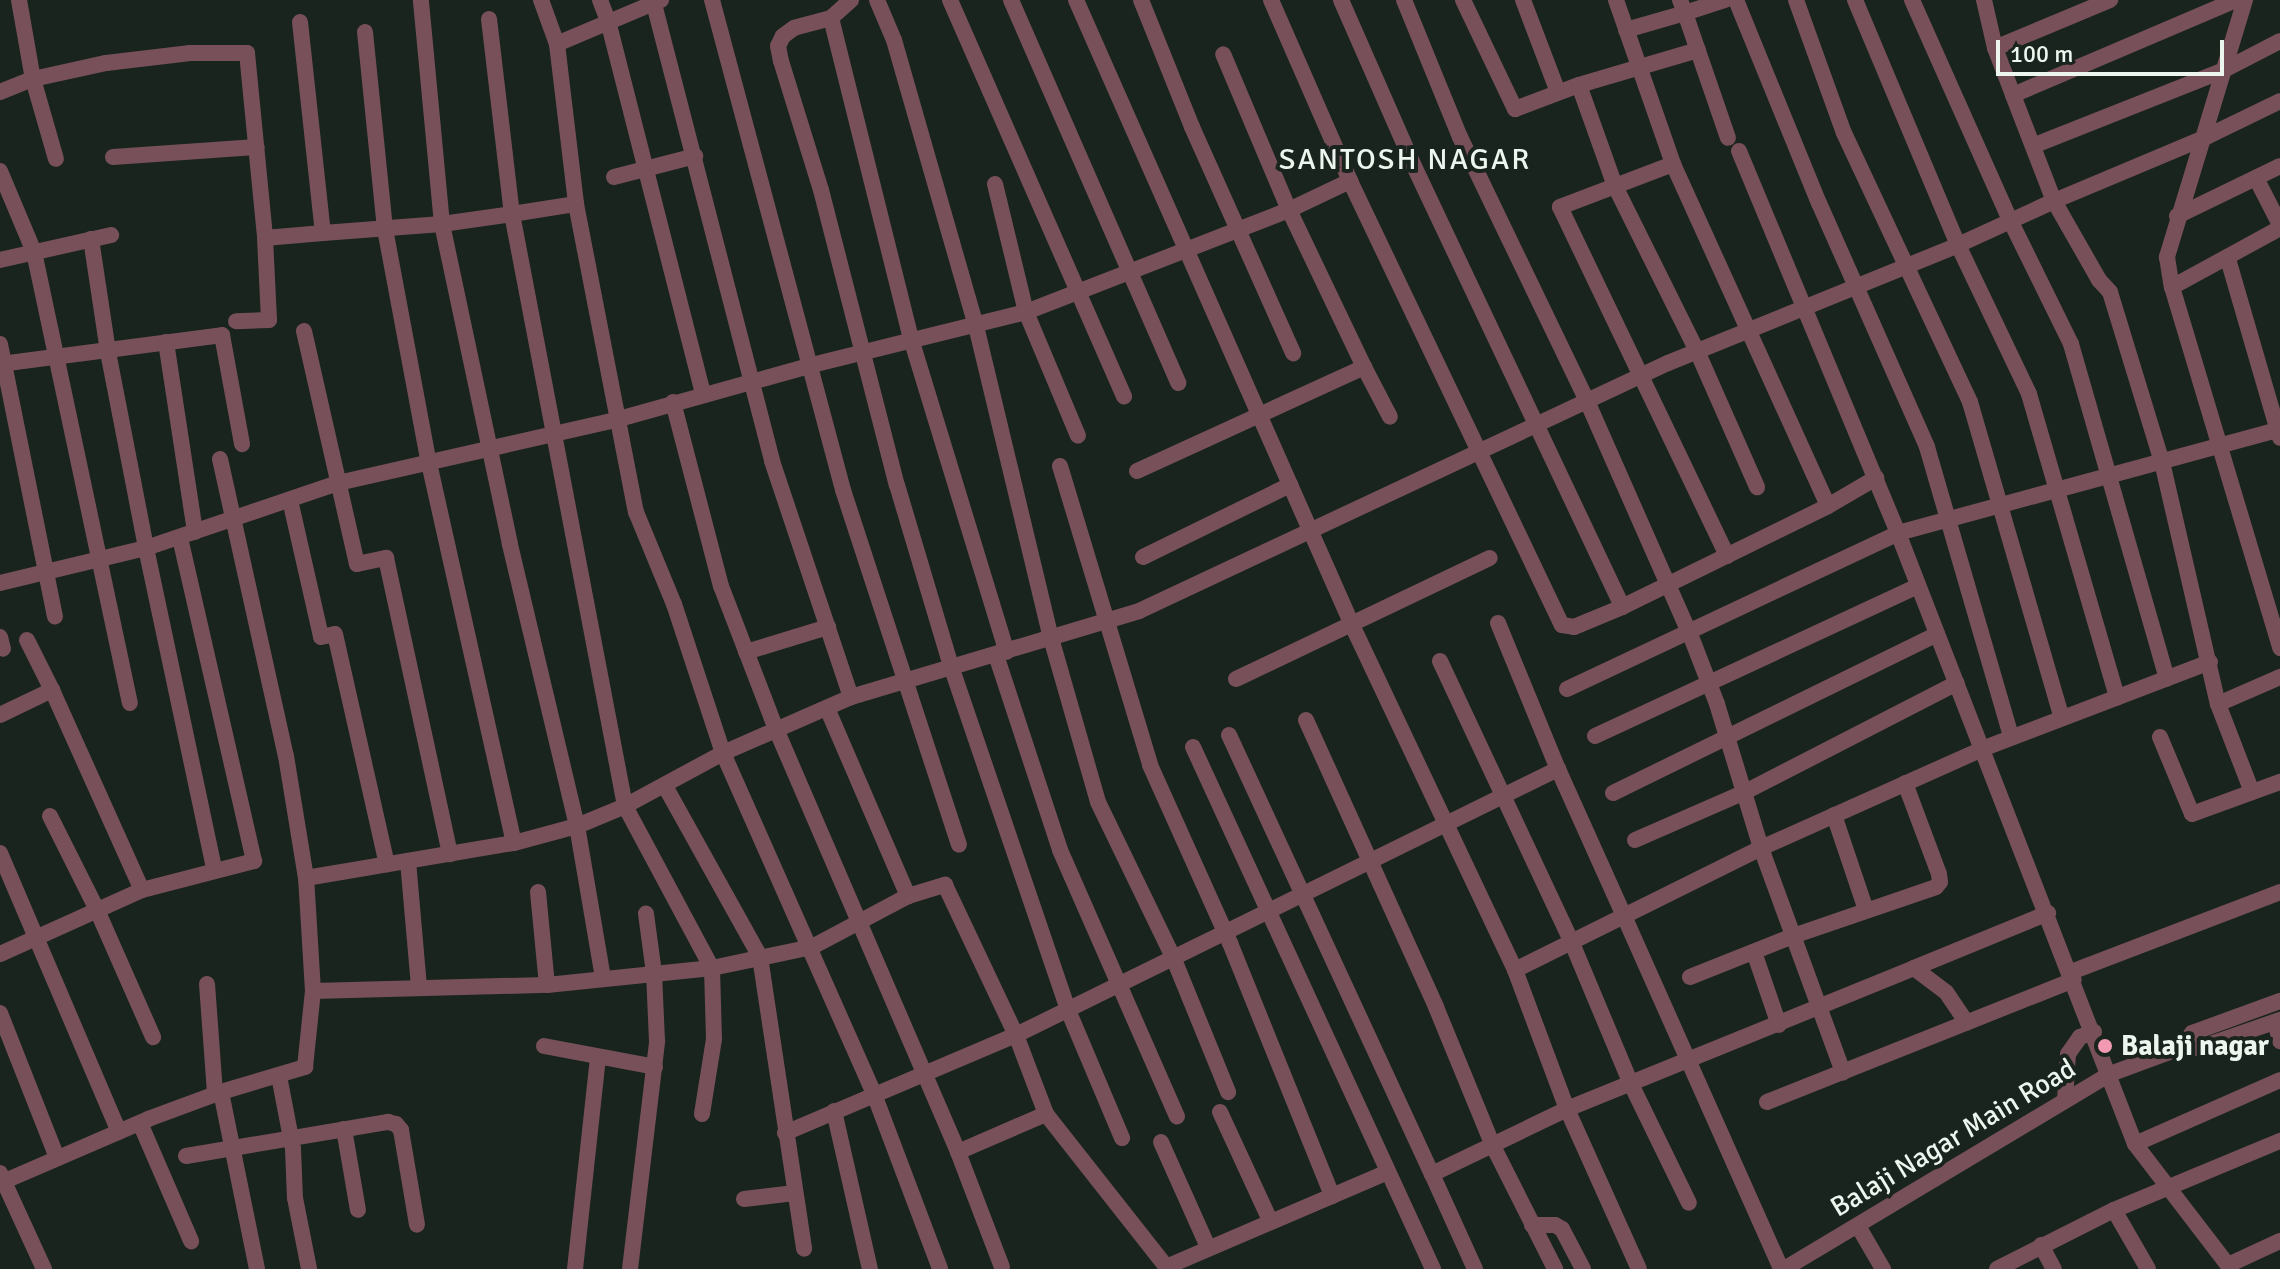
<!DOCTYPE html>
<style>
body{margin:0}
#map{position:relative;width:2280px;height:1269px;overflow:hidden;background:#18241d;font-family:Signika,sans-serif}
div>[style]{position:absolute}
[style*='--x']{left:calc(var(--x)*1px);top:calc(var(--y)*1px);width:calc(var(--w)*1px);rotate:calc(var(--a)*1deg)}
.minor>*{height:16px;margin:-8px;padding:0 8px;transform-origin:8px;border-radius:8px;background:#78505a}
.dots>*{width:22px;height:22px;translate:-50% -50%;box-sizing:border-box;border:4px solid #18241d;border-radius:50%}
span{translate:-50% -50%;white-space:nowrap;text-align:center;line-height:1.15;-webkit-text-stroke:8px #18241d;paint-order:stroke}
.poi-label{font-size:28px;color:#edf5ef;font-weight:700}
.left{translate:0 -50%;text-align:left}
.street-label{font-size:28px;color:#edf5ef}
.neighbourhood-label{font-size:30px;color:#edf5ef;letter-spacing:2px}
.scale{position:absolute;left:1996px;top:40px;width:228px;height:36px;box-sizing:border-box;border:4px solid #edf5ef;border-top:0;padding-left:10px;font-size:24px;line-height:28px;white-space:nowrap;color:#edf5ef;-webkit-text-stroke:6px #18241d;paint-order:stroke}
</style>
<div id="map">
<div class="minor">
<div style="--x:19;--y:0;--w:80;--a:80"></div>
<div style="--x:33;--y:79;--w:83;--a:74"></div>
<div style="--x:541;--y:0;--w:47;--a:70"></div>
<div style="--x:600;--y:0;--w:22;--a:69"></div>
<div style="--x:608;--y:21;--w:386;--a:75.7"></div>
<div style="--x:661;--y:0;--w:113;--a:157.1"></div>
<div style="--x:557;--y:44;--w:161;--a:83.2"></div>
<div style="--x:576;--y:204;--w:314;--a:79"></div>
<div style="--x:636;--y:512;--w:100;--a:67.6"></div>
<div style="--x:674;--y:604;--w:157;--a:71.8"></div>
<div style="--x:723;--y:753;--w:373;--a:66.1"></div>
<div style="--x:874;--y:1094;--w:187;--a:69.3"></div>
<div style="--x:712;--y:0;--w:507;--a:75.03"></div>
<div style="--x:843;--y:490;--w:373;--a:71.9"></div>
<div style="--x:851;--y:0;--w:27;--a:138"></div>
<div style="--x:831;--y:18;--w:38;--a:165"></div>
<div style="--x:794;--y:28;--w:14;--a:144"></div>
<div style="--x:783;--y:36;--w:11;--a:117"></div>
<div style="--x:778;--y:46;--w:15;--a:79"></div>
<div style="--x:781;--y:61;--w:135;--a:72.8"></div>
<div style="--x:821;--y:190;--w:305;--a:75.6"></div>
<div style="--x:897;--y:485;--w:192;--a:73.4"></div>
<div style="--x:952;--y:669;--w:360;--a:71.2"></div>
<div style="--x:1068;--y:1010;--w:139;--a:67.1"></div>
<div style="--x:877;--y:0;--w:43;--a:67"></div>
<div style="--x:894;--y:40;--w:298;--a:74"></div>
<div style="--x:976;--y:326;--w:321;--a:76.5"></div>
<div style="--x:1051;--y:638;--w:171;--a:74"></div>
<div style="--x:1098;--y:802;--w:172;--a:64.2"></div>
<div style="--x:1173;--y:957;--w:146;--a:67.8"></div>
<div style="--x:950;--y:0;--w:433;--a:66.3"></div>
<div style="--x:1011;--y:0;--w:418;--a:66.4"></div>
<div style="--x:1076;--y:0;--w:683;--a:66.17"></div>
<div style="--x:1352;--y:625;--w:382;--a:64.7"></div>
<div style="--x:1515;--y:970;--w:148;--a:69.5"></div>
<div style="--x:1567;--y:1109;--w:175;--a:65.8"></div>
<div style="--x:1141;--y:0;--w:137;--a:68.1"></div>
<div style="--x:1192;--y:127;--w:248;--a:65.9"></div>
<div style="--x:1271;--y:0;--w:197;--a:66.4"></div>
<div style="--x:1350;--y:181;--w:492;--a:64.5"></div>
<div style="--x:1562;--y:625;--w:12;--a:9"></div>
<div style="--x:1574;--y:627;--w:52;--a:-22.6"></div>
<div style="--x:1622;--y:607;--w:229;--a:-26.1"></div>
<div style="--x:1828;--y:506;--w:56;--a:-30.3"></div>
<div style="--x:1341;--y:0;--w:179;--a:66.3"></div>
<div style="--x:1413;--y:164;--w:490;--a:64.7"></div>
<div style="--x:1404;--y:0;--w:148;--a:67.8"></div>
<div style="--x:1460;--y:137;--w:293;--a:64.3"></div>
<div style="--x:1587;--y:401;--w:255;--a:66.2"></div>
<div style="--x:1690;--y:634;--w:75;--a:68.9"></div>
<div style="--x:1717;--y:704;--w:151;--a:73"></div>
<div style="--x:1761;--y:848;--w:239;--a:69.9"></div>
<div style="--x:1463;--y:0;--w:121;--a:64.5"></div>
<div style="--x:1515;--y:109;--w:68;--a:-20.6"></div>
<div style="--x:1579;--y:85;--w:124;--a:-16.4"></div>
<div style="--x:1523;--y:0;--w:98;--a:69.2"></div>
<div style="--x:1616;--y:0;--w:174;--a:70.8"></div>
<div style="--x:1673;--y:164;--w:375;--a:65.6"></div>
<div style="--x:1725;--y:0;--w:42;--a:162"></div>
<div style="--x:1685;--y:13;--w:132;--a:71"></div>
<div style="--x:1736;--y:0;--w:219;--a:67.8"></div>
<div style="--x:1819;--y:203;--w:267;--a:66.1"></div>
<div style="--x:1927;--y:447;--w:302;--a:73.8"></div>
<div style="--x:1796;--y:0;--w:141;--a:70.2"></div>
<div style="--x:1844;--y:133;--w:297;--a:64.9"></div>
<div style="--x:1970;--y:402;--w:329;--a:73.8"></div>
<div style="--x:1855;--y:0;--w:266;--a:67.2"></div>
<div style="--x:1958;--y:245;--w:165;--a:64.5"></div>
<div style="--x:2029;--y:394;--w:316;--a:73.8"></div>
<div style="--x:1912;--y:0;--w:243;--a:66"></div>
<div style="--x:2011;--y:222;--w:136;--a:63.8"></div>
<div style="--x:2071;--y:344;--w:348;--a:74"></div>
<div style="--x:1984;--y:0;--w:49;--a:77.1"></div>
<div style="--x:1995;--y:48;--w:50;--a:69"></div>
<div style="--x:2013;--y:95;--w:242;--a:-23.1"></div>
<div style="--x:2245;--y:0;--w:269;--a:106.9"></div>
<div style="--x:2167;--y:257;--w:30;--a:81"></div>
<div style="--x:2172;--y:287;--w:377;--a:73.3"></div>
<div style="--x:654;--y:4;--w:472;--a:75.5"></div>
<div style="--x:772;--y:461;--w:249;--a:71.5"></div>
<div style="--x:831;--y:18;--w:334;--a:76"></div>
<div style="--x:912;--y:342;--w:324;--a:73"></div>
<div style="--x:489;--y:19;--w:196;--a:83.3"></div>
<div style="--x:512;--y:214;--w:65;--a:-8.9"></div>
<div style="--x:300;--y:22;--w:212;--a:83.8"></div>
<div style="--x:323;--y:233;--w:119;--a:-4.3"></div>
<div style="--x:442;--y:224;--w:71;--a:-8.1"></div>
<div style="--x:512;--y:214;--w:603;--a:79.19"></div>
<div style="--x:625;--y:806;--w:184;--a:61.8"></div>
<div style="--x:712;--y:968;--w:71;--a:88.4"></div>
<div style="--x:714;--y:1039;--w:76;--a:99.1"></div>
<div style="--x:1626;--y:30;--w:61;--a:-16.1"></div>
<div style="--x:1685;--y:13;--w:14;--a:-111"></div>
<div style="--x:365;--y:32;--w:198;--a:84.2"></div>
<div style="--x:385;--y:229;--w:238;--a:79.4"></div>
<div style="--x:429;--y:463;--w:389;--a:77.4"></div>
<div style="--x:1995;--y:48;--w:125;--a:-22.7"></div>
<div style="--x:1579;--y:85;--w:107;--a:70.4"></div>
<div style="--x:1615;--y:186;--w:184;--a:63.6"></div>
<div style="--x:1697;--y:351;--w:149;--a:66.2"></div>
<div style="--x:0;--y:92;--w:35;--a:-22"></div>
<div style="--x:33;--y:79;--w:75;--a:-12.4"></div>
<div style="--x:106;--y:63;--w:85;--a:-6.8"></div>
<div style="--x:190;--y:53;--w:57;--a:0"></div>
<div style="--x:247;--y:53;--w:186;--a:84.4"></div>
<div style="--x:265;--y:238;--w:82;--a:87.2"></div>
<div style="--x:269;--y:320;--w:33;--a:178"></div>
<div style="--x:2013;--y:95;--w:114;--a:68.9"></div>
<div style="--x:2054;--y:201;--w:165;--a:-22.8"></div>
<div style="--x:2206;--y:137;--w:82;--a:-25.9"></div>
<div style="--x:2035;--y:145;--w:201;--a:-21.6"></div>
<div style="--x:2222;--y:71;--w:65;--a:-27.3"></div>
<div style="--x:1739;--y:151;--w:414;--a:67.4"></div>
<div style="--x:1898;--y:533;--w:655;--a:68.8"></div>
<div style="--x:2135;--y:1144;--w:158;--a:52.5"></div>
<div style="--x:113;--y:157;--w:144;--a:-4"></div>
<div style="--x:1673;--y:164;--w:121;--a:159.2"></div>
<div style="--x:1560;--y:207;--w:387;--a:64.4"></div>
<div style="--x:0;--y:171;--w:88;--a:67.2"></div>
<div style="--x:34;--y:252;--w:461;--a:78"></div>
<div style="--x:614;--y:177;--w:84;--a:-14.5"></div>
<div style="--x:2256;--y:178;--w:53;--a:62.9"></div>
<div style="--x:995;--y:184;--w:132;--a:76.4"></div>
<div style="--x:1026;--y:312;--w:134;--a:67.2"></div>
<div style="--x:2177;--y:216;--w:114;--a:-25.9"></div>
<div style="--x:265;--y:238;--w:58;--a:-4.9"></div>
<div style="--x:91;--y:239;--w:114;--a:81.4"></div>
<div style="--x:108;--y:352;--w:200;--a:79"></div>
<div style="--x:146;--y:548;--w:328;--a:78"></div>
<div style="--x:2228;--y:259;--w:186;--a:73.8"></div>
<div style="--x:0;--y:260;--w:114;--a:-12.7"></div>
<div style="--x:2172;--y:287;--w:123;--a:-28.6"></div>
<div style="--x:304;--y:331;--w:239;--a:77.2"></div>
<div style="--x:357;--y:564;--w:30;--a:-12"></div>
<div style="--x:386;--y:558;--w:303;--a:77.8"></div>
<div style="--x:166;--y:342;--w:192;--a:81.3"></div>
<div style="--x:0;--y:344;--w:278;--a:78.6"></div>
<div style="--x:0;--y:364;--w:224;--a:-7.4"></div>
<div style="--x:222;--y:335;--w:111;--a:79.6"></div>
<div style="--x:1364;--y:367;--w:56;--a:62.5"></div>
<div style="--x:673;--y:402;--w:190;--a:75.4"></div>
<div style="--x:721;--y:586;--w:153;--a:69"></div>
<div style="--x:776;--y:729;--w:460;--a:66.7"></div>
<div style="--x:958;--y:1152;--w:96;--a:-23.4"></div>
<div style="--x:220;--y:459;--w:304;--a:77.5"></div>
<div style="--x:286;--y:756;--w:124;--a:80.7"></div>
<div style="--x:1060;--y:466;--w:312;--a:73.2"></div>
<div style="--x:1150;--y:765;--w:195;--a:65.8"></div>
<div style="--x:1230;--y:943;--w:273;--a:68"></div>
<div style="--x:1137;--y:471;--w:250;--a:-24.6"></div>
<div style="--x:1364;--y:367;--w:174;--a:-115.5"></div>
<div style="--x:1289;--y:210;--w:169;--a:-112.9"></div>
<div style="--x:290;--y:500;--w:140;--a:77.2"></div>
<div style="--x:321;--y:637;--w:14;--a:-12"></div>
<div style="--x:335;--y:634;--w:236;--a:77.3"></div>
<div style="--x:1143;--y:557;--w:164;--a:-26.1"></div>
<div style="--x:0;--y:583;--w:150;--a:-13.5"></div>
<div style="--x:146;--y:548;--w:203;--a:-18.7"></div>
<div style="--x:338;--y:483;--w:288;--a:-12.8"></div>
<div style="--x:619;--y:419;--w:200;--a:-15.6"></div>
<div style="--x:812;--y:365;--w:220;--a:-13.9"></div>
<div style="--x:1026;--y:312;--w:282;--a:-21.2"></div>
<div style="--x:1289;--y:210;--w:68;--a:-25.4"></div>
<div style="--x:1498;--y:623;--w:158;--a:67.7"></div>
<div style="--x:0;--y:637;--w:12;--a:76"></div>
<div style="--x:27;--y:640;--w:56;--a:63.4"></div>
<div style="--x:746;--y:652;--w:86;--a:-17"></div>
<div style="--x:996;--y:655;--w:205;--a:71.8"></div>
<div style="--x:1060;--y:850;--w:291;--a:66.3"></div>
<div style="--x:1440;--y:661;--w:311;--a:64.9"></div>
<div style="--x:1572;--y:943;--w:153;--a:67.3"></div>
<div style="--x:1631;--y:1084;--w:132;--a:64"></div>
<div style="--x:1236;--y:679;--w:281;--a:-25.5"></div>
<div style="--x:1567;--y:689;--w:366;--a:-25.2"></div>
<div style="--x:1898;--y:533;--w:396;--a:-15.2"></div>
<div style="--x:2218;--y:704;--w:68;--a:-23.5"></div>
<div style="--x:827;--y:708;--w:205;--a:66.7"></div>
<div style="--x:0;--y:715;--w:58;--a:-25.7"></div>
<div style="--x:52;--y:690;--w:219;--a:65.8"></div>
<div style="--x:142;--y:890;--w:156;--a:155.7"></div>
<div style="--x:1306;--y:720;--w:315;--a:65.6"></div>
<div style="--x:1436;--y:1007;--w:150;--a:67.7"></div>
<div style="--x:1493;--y:1146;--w:138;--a:63.2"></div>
<div style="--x:1229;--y:735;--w:484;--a:65.2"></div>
<div style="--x:1595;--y:736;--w:356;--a:-24.9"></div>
<div style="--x:2160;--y:737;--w:83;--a:67.4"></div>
<div style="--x:2192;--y:814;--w:94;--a:-20"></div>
<div style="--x:1193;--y:747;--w:575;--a:65.31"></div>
<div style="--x:665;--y:786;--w:196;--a:60.9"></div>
<div style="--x:760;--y:957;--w:295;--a:81.4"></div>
<div style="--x:1613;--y:793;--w:361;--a:-26.1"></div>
<div style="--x:1834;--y:815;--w:100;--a:71.4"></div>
<div style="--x:50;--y:816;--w:105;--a:63.4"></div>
<div style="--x:97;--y:910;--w:139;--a:66.2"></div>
<div style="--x:1635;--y:840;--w:120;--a:-23.6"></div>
<div style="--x:1745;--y:792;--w:238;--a:-27.2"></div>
<div style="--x:0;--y:853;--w:303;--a:66.9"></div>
<div style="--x:408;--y:861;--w:127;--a:85"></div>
<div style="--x:142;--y:890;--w:116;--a:-14.5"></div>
<div style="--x:254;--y:861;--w:332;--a:-102.9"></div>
<div style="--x:538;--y:892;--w:93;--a:84.5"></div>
<div style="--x:1754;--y:952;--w:77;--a:71.1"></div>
<div style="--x:1914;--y:968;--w:145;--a:-22.3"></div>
<div style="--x:1515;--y:970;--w:122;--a:-26.4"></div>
<div style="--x:1624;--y:916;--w:386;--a:66"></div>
<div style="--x:2071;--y:972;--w:224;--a:-20.9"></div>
<div style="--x:1690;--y:977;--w:111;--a:-21.7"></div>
<div style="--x:1793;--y:936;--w:151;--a:-18.9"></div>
<div style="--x:1936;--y:887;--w:6;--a:-51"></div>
<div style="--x:1940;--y:882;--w:8;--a:-97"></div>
<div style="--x:1939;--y:874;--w:97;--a:-110.5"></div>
<div style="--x:603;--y:978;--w:154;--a:-99.7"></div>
<div style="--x:577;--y:826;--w:52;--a:-22.6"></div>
<div style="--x:625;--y:806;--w:111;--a:-28.4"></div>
<div style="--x:723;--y:753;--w:140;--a:-23.6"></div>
<div style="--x:851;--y:697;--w:301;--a:-16.6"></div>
<div style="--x:1139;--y:611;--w:584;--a:-25.12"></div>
<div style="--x:1668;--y:363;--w:313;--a:-22.1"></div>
<div style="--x:1958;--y:245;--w:106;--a:-24.6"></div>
<div style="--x:2054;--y:201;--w:91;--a:60.3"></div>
<div style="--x:2099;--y:280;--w:16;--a:47"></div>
<div style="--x:2110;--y:292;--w:178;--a:73"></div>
<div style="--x:2162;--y:462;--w:248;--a:77"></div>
<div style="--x:2218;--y:704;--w:94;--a:68.9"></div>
<div style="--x:207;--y:984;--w:110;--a:85.8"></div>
<div style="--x:313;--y:991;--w:113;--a:-93.5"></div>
<div style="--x:306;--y:878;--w:211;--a:-9.6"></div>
<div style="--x:514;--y:843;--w:65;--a:-15.1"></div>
<div style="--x:577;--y:826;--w:290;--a:-103.4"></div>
<div style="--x:510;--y:544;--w:327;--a:-102"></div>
<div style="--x:442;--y:224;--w:225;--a:-95.4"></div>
<div style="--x:0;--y:1013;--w:156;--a:68.5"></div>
<div style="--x:2275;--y:1022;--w:20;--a:75"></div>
<div style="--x:544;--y:1046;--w:113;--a:10.7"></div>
<div style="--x:2183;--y:1047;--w:16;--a:4"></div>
<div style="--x:2199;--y:1048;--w:86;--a:-19.1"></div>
<div style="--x:279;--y:1076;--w:74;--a:79.1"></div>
<div style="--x:293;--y:1149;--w:49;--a:87.7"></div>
<div style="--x:295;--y:1198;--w:72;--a:78.8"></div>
<div style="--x:221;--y:1092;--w:181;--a:78.5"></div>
<div style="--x:2065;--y:1100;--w:46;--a:-86.3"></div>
<div style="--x:2068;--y:1054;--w:21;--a:-55"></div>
<div style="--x:2080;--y:1037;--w:15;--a:-20"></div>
<div style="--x:1767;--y:1102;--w:330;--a:-21.7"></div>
<div style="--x:834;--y:1111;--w:162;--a:77.2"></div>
<div style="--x:1220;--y:1112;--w:119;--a:65.2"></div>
<div style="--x:140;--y:1123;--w:129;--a:66.6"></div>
<div style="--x:344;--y:1129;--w:82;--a:80.2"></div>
<div style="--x:785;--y:1133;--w:251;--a:-23"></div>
<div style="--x:1016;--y:1035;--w:604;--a:-26.14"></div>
<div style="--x:1558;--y:769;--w:161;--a:65.8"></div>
<div style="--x:1624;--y:916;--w:153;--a:-26.4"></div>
<div style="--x:1761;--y:848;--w:242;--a:-24.1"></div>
<div style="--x:1982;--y:749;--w:244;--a:-20.9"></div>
<div style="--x:1161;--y:1142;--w:115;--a:65.9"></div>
<div style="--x:2135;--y:1144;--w:158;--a:-23.8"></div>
<div style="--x:958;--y:1152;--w:123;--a:69.1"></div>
<div style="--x:186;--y:1156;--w:205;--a:-9.6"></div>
<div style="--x:388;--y:1122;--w:8;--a:14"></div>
<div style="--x:396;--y:1124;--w:8;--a:50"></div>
<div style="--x:401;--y:1130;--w:96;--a:80.4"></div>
<div style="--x:0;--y:1173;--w:106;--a:65.4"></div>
<div style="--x:5;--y:1181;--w:156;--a:-23.4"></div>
<div style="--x:148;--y:1119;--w:78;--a:-20.3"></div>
<div style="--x:221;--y:1092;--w:88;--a:-16.6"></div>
<div style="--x:305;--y:1067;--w:76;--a:-84"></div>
<div style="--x:313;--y:991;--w:234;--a:-1.5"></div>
<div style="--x:547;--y:985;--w:166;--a:-5.9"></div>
<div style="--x:712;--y:968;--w:102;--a:-11.9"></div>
<div style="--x:812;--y:947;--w:109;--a:-28"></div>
<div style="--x:908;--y:896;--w:39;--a:-17"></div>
<div style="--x:945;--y:885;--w:166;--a:64.7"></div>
<div style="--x:1016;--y:1035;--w:85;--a:69.2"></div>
<div style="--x:1046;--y:1114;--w:197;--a:51.8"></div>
<div style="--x:744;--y:1199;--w:51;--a:-6.7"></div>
<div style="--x:1532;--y:1225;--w:23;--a:0"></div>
<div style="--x:1555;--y:1225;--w:8;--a:30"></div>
<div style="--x:1562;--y:1229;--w:45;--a:62.3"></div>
<div style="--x:1858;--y:1226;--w:50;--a:59.8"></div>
<div style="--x:2041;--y:1245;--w:27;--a:62"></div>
<div style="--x:2228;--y:1265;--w:57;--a:-24.8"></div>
<div style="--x:1166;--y:1267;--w:241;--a:-23.2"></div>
<div style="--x:575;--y:1269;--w:213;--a:-83.8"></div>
<div style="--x:630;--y:1269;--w:230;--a:-83.2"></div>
<div style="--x:657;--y:1041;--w:68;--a:-92.5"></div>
<div style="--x:654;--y:973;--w:60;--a:-97.7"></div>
<div style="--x:1475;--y:1269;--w:104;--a:-114.4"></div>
<div style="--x:1432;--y:1174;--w:150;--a:-25.7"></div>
<div style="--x:1567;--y:1109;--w:375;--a:-22.1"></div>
<div style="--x:1914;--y:968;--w:40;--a:37"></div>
<div style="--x:1946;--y:992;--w:37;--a:56"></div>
<div style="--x:1784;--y:1269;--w:380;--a:-30.9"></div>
<div style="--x:2110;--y:1074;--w:78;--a:-20.3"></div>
<div style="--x:2183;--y:1047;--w:17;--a:-57"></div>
<div style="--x:2192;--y:1033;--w:94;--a:-20"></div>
<div style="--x:1997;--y:1269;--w:131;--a:-26.8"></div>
<div style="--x:2148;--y:1269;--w:68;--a:-120"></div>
<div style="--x:2114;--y:1210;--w:180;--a:-22.6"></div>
</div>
<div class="dots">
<div style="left:2105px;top:1046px;background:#f19ab1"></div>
</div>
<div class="poi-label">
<span class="left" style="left:2121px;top:1046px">Balaji nagar</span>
</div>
<div class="street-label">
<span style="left:1953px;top:1138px;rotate:-31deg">Balaji Nagar Main Road</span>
</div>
<div class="neighbourhood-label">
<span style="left:1405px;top:160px">SANTOSH NAGAR</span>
</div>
<div class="scale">100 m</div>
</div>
